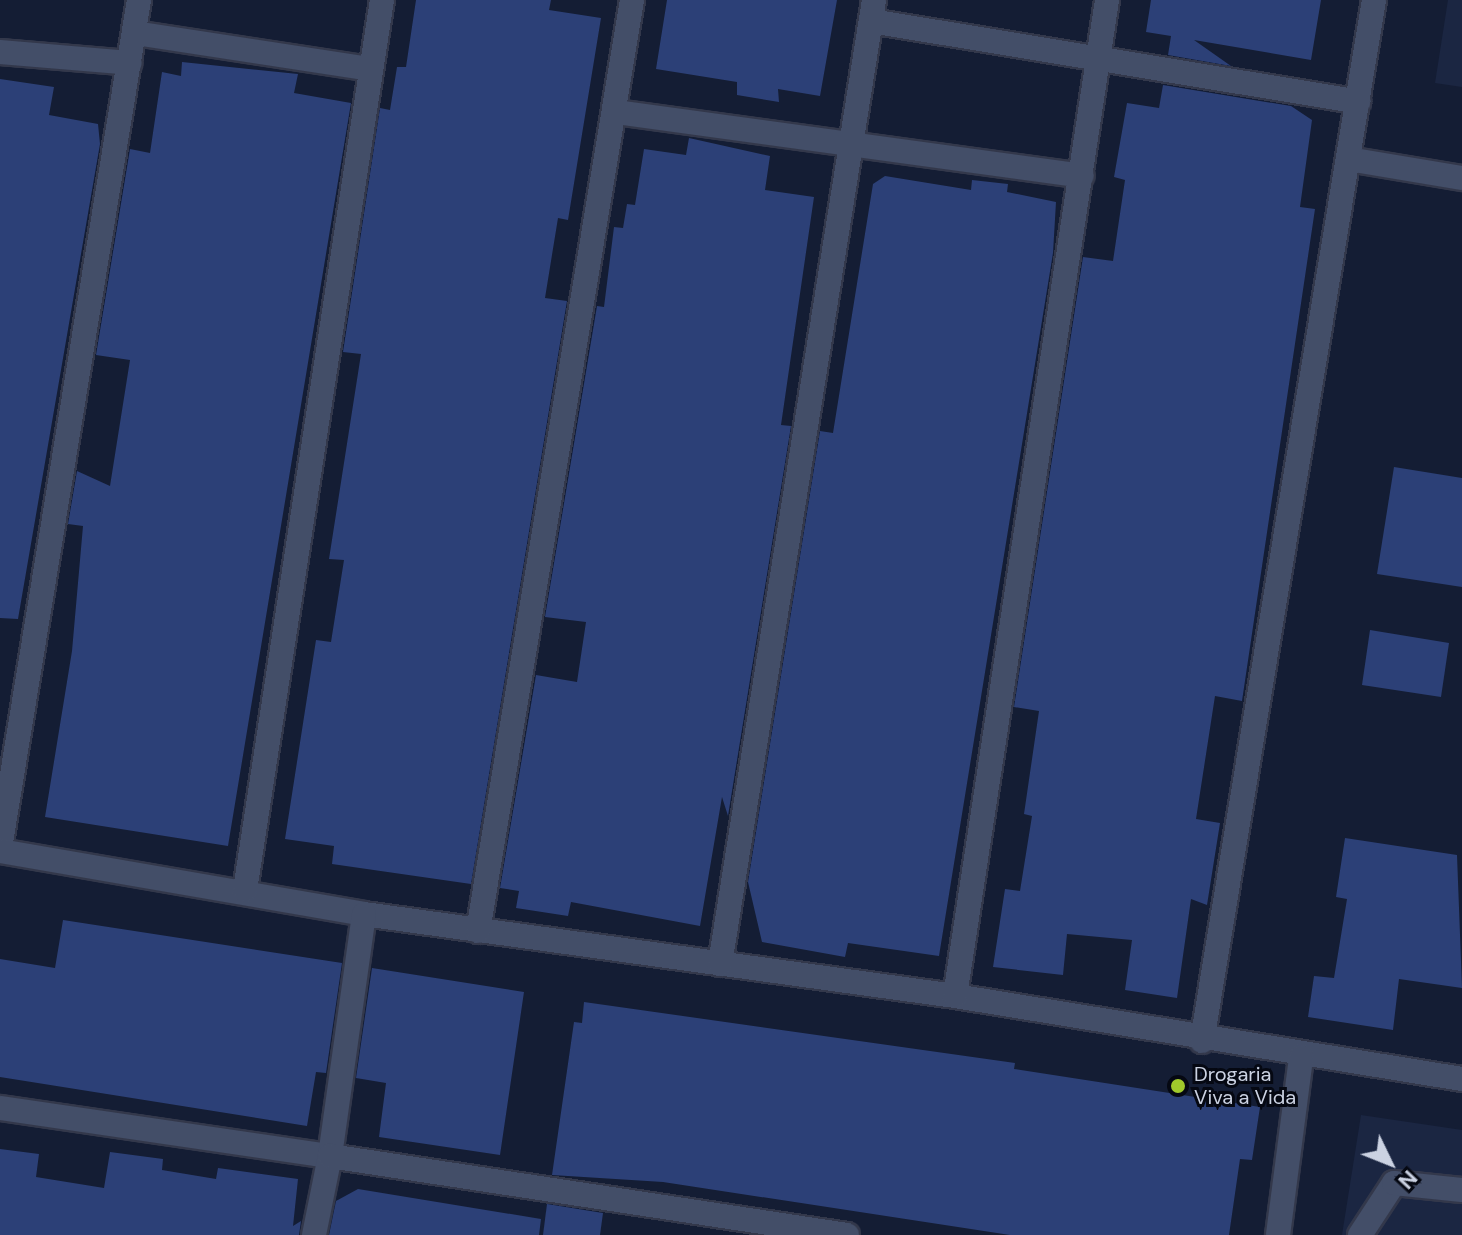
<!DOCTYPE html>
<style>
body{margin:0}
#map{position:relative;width:1462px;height:1235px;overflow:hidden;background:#141d34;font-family:"DM Sans",sans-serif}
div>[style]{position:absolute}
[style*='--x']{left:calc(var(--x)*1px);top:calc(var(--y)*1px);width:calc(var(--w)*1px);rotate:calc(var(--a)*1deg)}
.built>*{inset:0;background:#1b2642}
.building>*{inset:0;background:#2c4077}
.roads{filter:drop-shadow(2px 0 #33384b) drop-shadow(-2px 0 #33384b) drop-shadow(0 2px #33384b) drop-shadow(0 -2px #33384b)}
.minor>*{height:24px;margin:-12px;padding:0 12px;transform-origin:12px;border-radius:12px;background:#434e68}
.dots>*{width:22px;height:22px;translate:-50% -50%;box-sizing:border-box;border:4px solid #050812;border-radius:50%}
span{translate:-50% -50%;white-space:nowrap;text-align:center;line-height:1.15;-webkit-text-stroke:6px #050812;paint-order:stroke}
.poi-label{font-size:20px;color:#cbd2e2}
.left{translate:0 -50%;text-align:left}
.north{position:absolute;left:1350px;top:1123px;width:80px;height:80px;-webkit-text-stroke:6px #050812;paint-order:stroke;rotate:133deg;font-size:22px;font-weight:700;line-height:32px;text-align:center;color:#cbd2e2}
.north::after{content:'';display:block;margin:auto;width:28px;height:36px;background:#cbd2e2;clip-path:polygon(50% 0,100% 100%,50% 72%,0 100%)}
</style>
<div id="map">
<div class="built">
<div style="clip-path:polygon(1448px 0,1462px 0,1462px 87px,1435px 83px)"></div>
<div style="clip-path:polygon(1361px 1115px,1462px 1130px,1462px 1235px,1342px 1235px)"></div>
</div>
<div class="building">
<div style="clip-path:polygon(416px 0,551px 0,549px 10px,601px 18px,568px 220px,558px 218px,545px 298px,567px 301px,471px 884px,332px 864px,334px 846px,285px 839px,316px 640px,331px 642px,344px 560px,329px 559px,361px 354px,343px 352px,380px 108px,390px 110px,397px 67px,406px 67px)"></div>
<div style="clip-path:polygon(667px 0,837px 0,820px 96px,778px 89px,779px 102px,737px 95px,737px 82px,656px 69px)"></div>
<div style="clip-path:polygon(1151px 0,1321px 0,1311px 60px,1194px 40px,1231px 66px,1168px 55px,1171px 36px,1146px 32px)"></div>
<div style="clip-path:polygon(182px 62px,298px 74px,294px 93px,351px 103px,228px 846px,45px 817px,72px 651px,83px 526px,68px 524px,77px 471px,110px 486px,130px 360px,96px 355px,130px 149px,150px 153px,162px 72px,181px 76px)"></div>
<div style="clip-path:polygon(0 79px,54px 87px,49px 115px,98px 124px,100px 144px,18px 619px,0 618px)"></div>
<div style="clip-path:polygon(1163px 85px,1291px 106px,1312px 120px,1300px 207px,1315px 209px,1242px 701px,1215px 696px,1196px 819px,1220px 823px,1207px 905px,1191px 899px,1177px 998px,1125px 990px,1132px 940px,1067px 934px,1063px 975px,993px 967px,1005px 889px,1020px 891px,1032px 816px,1024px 814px,1039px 711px,1014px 707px,1083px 257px,1113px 261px,1125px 180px,1114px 177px,1127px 103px,1159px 108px)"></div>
<div style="clip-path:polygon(689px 138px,770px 156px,765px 190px,814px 197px,781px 425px,791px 426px,728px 816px,722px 797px,700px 926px,571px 902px,568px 916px,516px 908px,519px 891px,500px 888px,536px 675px,577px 682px,586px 622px,545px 617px,597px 306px,604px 307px,614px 227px,623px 228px,627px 204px,635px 205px,644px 149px,686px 155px)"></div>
<div style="clip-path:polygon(885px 176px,971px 190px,972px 180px,1008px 184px,1007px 192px,1056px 202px,1053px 253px,939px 956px,848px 943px,845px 957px,762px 942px,748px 882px,820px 431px,833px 433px,873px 184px)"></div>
<div style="clip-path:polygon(1394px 467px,1462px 478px,1462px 587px,1377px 574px)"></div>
<div style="clip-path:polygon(1370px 630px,1449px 643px,1441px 697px,1362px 685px)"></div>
<div style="clip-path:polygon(1345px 838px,1457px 855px,1462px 988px,1399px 979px,1393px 1030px,1308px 1017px,1314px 976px,1334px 978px,1347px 899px,1336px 897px)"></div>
<div style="clip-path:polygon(63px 920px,342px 963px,326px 1073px,316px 1072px,307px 1126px,0 1077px,0 959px,55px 968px)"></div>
<div style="clip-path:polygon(372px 968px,524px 992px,500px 1155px,379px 1137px,386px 1083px,356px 1078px)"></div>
<div style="clip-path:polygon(584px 1002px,1015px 1063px,1014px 1069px,1260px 1107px,1252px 1160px,1240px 1159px,1229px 1235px,1010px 1235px,663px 1182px,552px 1175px,574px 1022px,582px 1023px)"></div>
<div style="clip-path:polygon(0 1149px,39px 1154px,36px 1177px,104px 1188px,110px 1152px,163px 1159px,162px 1170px,216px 1179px,218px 1168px,298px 1179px,293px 1226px,301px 1221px,299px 1235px,0 1235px)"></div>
<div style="clip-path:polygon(358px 1189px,541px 1219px,539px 1235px,329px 1235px,336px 1201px)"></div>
<div style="clip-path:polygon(547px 1204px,603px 1213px,600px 1235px,543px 1235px)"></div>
</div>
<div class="roads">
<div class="minor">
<div style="--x:871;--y:21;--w:494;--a:9.4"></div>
<div style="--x:135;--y:33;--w:238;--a:8.7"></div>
<div style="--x:0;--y:52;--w:130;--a:4.8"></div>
<div style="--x:616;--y:112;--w:470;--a:7.8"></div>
<div style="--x:1348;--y:159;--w:116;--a:9.5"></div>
<div style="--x:0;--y:848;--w:859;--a:-80.69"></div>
<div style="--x:0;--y:851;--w:369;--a:9.8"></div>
<div style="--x:364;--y:914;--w:597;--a:7.9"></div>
<div style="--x:955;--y:996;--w:514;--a:9.3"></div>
<div style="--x:245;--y:890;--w:900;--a:-81.25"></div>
<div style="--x:478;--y:931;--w:944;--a:-80.61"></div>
<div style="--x:720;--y:964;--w:976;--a:-80.92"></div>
<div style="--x:955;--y:996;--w:1008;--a:-81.32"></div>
<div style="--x:1202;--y:1041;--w:1055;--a:-80.62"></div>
<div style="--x:0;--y:1108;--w:333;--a:8.3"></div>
<div style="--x:330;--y:1156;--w:244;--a:-82"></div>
<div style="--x:314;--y:1235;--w:81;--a:-78.6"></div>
<div style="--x:330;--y:1156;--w:523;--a:8.69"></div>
<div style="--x:1278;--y:1235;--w:179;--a:-82.6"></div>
<div style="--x:1360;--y:1235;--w:62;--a:-56.8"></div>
<div style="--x:1394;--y:1183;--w:68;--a:5.9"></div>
</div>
</div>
<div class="dots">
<div style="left:1178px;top:1086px;background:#a0c92b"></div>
</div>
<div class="poi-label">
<span class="left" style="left:1194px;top:1086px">Drogaria<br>Viva a Vida</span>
</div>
<div class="north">N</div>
</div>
